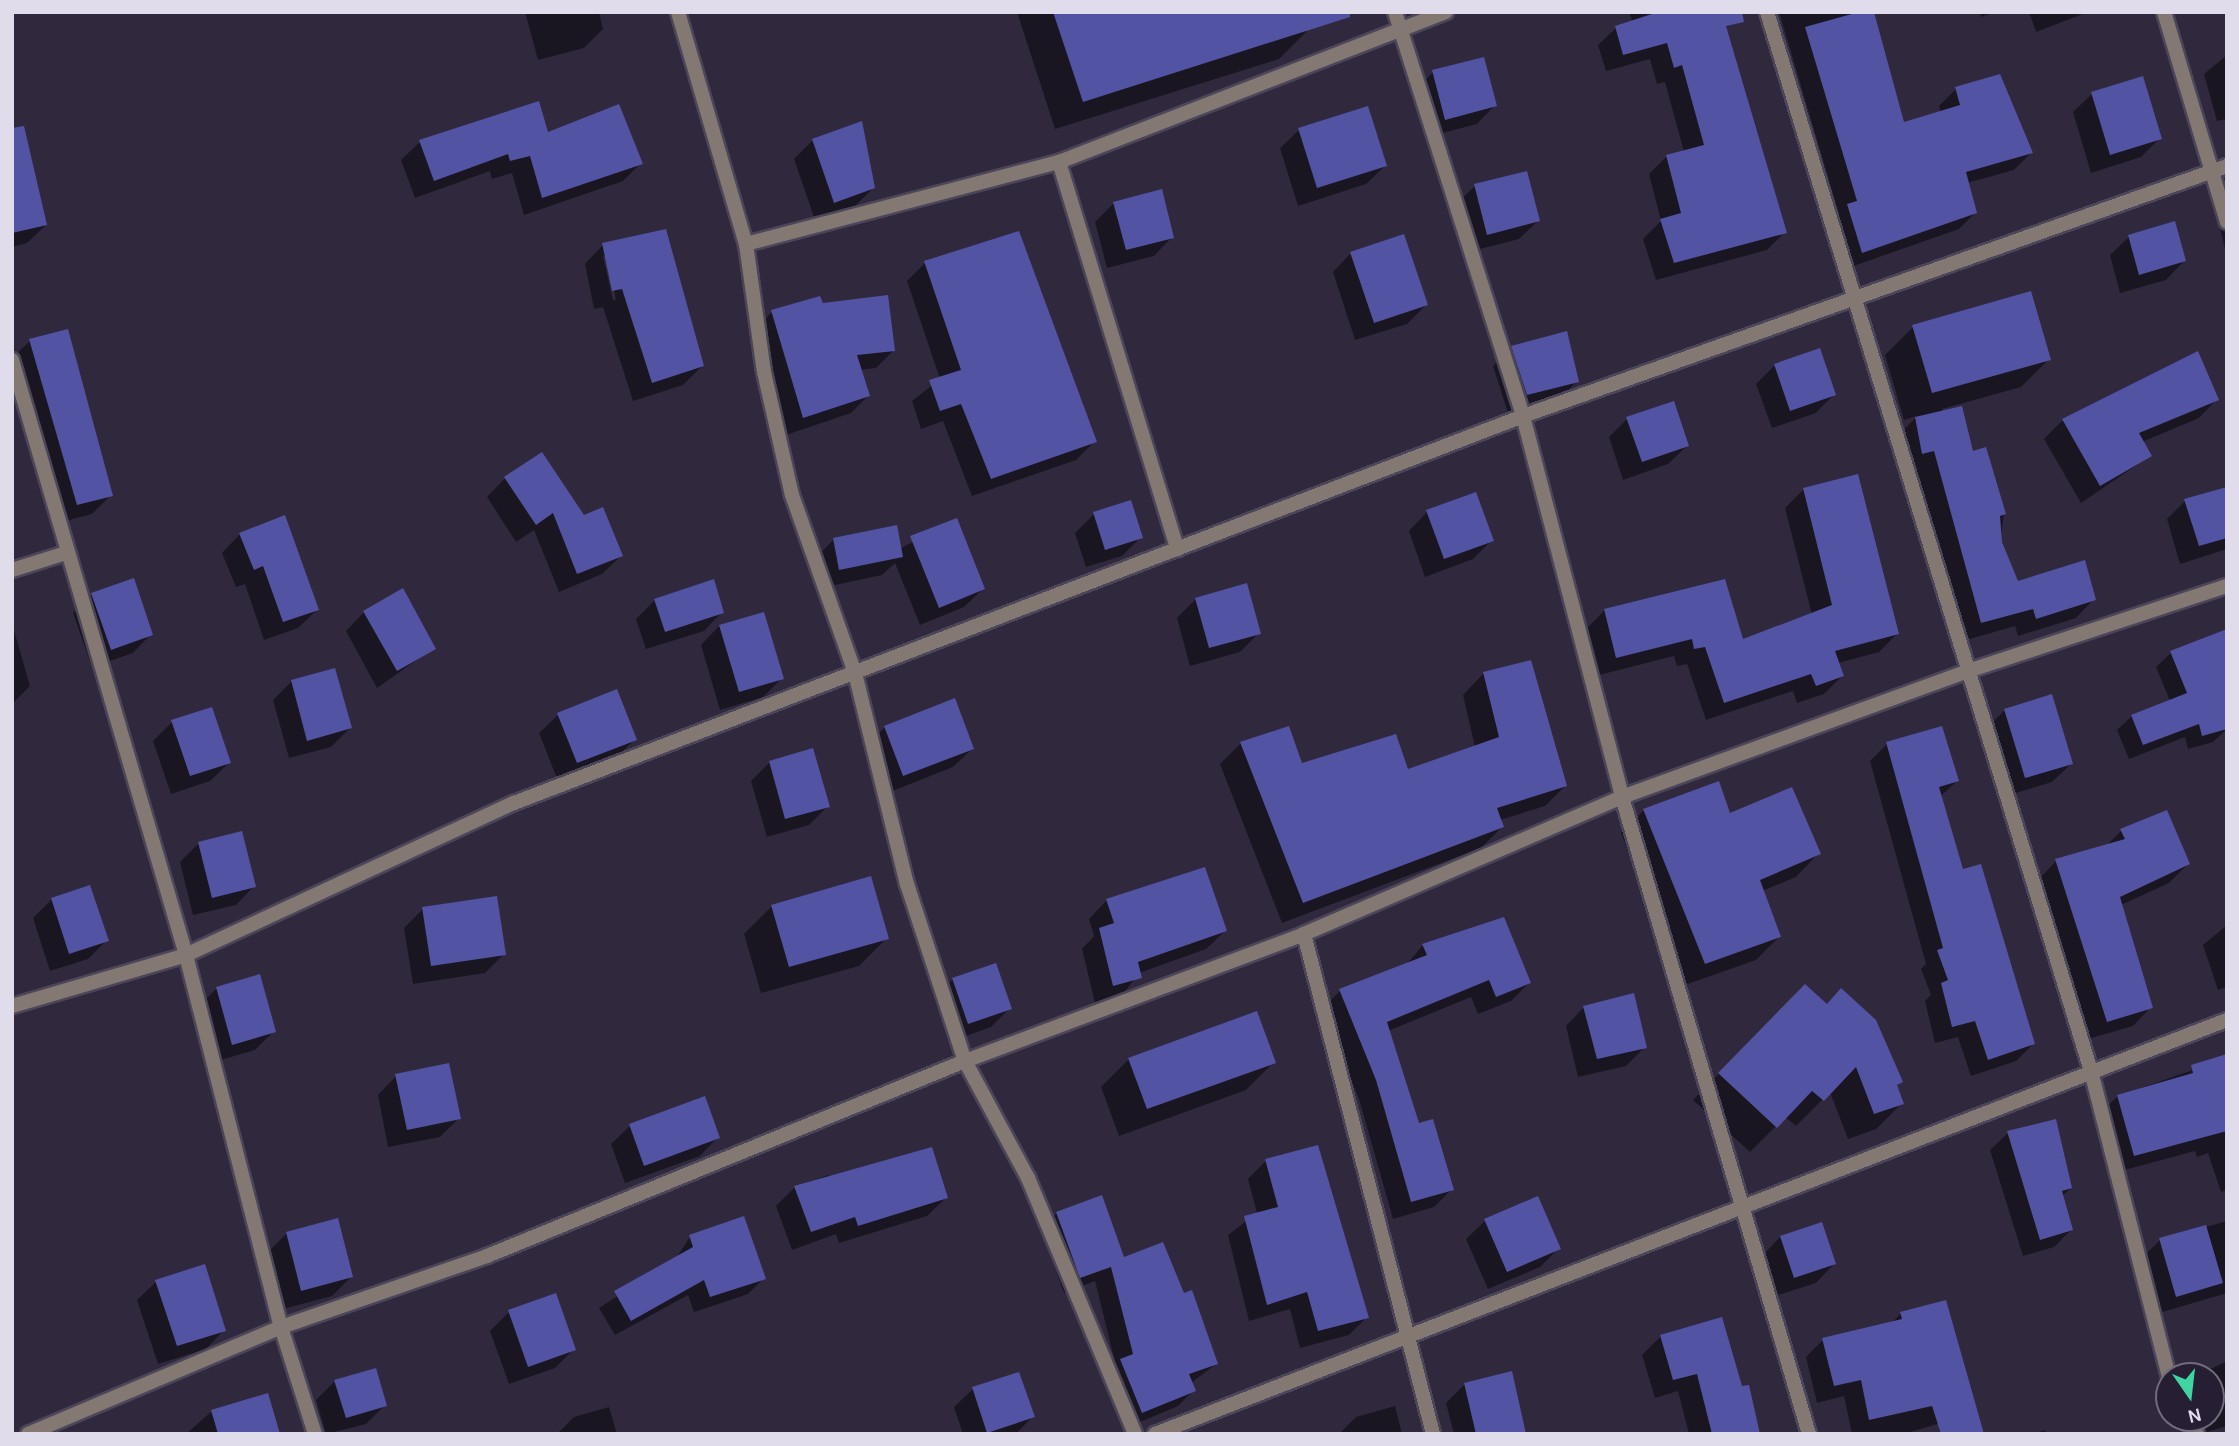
<!DOCTYPE html>
<style>
body{margin:0}
#map{position:relative;width:2239px;height:1446px;overflow:hidden;background:#30293e;font-family:Karla,sans-serif}
div>[style]{position:absolute}
[style*='--x']{left:calc(var(--x)*1px);top:calc(var(--y)*1px);width:calc(var(--w)*1px);rotate:calc(var(--a)*1deg)}
.shadow>*{inset:0;background:#0007}
.building>*{inset:0;background:#5353a4}
.roads{filter:drop-shadow(2px 0 #4c465a) drop-shadow(-2px 0 #4c465a) drop-shadow(0 2px #4c465a) drop-shadow(0 -2px #4c465a)}
.street>*{height:14px;margin:-7px;padding:0 7px;transform-origin:7px;border-radius:7px;background:#847872}
span{translate:-50% -50%;white-space:nowrap;text-align:center;line-height:1.15;-webkit-text-stroke:5px #261f34;paint-order:stroke}
.frame{position:absolute;inset:0;border:14px solid #e1dceb;pointer-events:none}
.north{position:absolute;left:2155px;top:1362px;width:70px;height:70px;box-sizing:border-box;background:#261f34;border:2px solid #716b7d;border-radius:50%;rotate:166deg;font-size:19px;font-weight:700;line-height:28px;text-align:center;color:#e1dceb}
.north::after{content:'';display:block;margin:auto;width:24px;height:32px;background:#40d4a2;clip-path:polygon(50% 0,100% 100%,50% 72%,0 100%)}
</style>
<div id="map">
<div class="shadow">
<div style="clip-path:polygon(525px 12px,599px 12px,603px 29px,584px 48px,538px 60px)"></div>
<div style="clip-path:polygon(1017px 12px,1301px 12px,1307px 31px,1279px 59px,1055px 129px)"></div>
<div style="clip-path:polygon(1629px 12px,1718px 12px,1785px 232px,1767px 250px,1656px 280px,1643px 239px,1661px 221px,1649px 174px,1667px 156px,1684px 152px,1665px 82px,1657px 84px,1650px 59px,1606px 71px,1598px 45px,1616px 28px,1633px 23px)"></div>
<div style="clip-path:polygon(1779px 12px,1864px 12px,1903px 124px,1941px 113px,1939px 106px,1956px 89px,2031px 153px,2014px 170px,1967px 183px,1976px 212px,1959px 229px,1845px 269px,1831px 223px,1839px 214px)"></div>
<div style="clip-path:polygon(1980px 12px,1995px 12px,1981px 17px)"></div>
<div style="clip-path:polygon(2029px 12px,2088px 12px,2036px 32px)"></div>
<div style="clip-path:polygon(2227px 55px,2227px 119px,2217px 121px,2204px 74px)"></div>
<div style="clip-path:polygon(1433px 72px,1495px 105px,1477px 124px,1427px 137px,1415px 91px)"></div>
<div style="clip-path:polygon(2092px 94px,2160px 138px,2141px 157px,2091px 173px,2073px 112px)"></div>
<div style="clip-path:polygon(1299px 130px,1385px 166px,1366px 184px,1298px 206px,1280px 148px)"></div>
<div style="clip-path:polygon(547px 135px,641px 163px,623px 181px,524px 215px,512px 173px,492px 179px,490px 171px,415px 198px,401px 160px,420px 142px)"></div>
<div style="clip-path:polygon(813px 140px,873px 188px,854px 207px,815px 220px,794px 159px)"></div>
<div style="clip-path:polygon(12px 173px,46px 225px,27px 243px,12px 247px)"></div>
<div style="clip-path:polygon(1475px 186px,1538px 221px,1519px 239px,1468px 252px,1456px 204px)"></div>
<div style="clip-path:polygon(1114px 203px,1172px 237px,1154px 256px,1107px 268px,1095px 222px)"></div>
<div style="clip-path:polygon(2227px 208px,2227px 256px,2217px 218px)"></div>
<div style="clip-path:polygon(2129px 237px,2184px 261px,2166px 280px,2120px 293px,2110px 255px)"></div>
<div style="clip-path:polygon(evenodd,603px 245px,702px 366px,683px 385px,633px 401px,603px 307px,594px 309px,585px 264px,603px 245px,603px 256px,607px 256px,616px 300px,613px 300px,603px 256px)"></div>
<div style="clip-path:polygon(1351px 253px,1426px 305px,1407px 324px,1355px 340px,1333px 272px)"></div>
<div style="clip-path:polygon(925px 263px,1095px 441px,1076px 460px,972px 496px,943px 421px,921px 429px,912px 401px,940px 379px,907px 281px)"></div>
<div style="clip-path:polygon(821px 305px,893px 351px,876px 368px,860px 370px,868px 396px,851px 413px,786px 435px,755px 329px,772px 312px)"></div>
<div style="clip-path:polygon(1913px 327px,2049px 359px,2021px 387px,1942px 409px,2004px 514px,2000px 542px,2017px 584px,2094px 599px,2076px 618px,2018px 636px,2015px 626px,1963px 641px,1916px 469px,1905px 471px,1897px 437px,1917px 416px,1904px 420px,1885px 355px)"></div>
<div style="clip-path:polygon(30px 341px,111px 495px,92px 514px,58px 523px,12px 358px)"></div>
<div style="clip-path:polygon(1512px 347px,1577px 381px,1559px 400px,1508px 413px,1493px 366px)"></div>
<div style="clip-path:polygon(1775px 365px,1834px 394px,1816px 413px,1772px 428px,1756px 384px)"></div>
<div style="clip-path:polygon(2217px 399px,2199px 418px,2142px 442px,2150px 456px,2081px 503px,2044px 439px,2063px 420px)"></div>
<div style="clip-path:polygon(1627px 419px,1687px 446px,1668px 464px,1623px 480px,1609px 437px)"></div>
<div style="clip-path:polygon(1857px 476px,1897px 634px,1879px 652px,1838px 663px,1842px 676px,1824px 694px,1797px 703px,1793px 691px,1706px 720px,1687px 664px,1677px 666px,1674px 656px,1599px 675px,1587px 628px,1605px 610px,1742px 641px,1812px 615px,1785px 508px,1803px 490px)"></div>
<div style="clip-path:polygon(505px 478px,583px 517px,621px 556px,602px 574px,559px 592px,534px 530px,516px 542px,487px 497px)"></div>
<div style="clip-path:polygon(2227px 489px,2227px 549px,2180px 564px,2167px 519px,2185px 501px)"></div>
<div style="clip-path:polygon(1130px 502px,1141px 537px,1122px 556px,1086px 567px,1075px 533px,1094px 514px)"></div>
<div style="clip-path:polygon(1427px 512px,1492px 540px,1473px 559px,1425px 577px,1409px 531px)"></div>
<div style="clip-path:polygon(956px 520px,983px 589px,964px 607px,920px 625px,895px 563px,882px 575px,821px 588px,815px 559px,833px 540px,899px 549px)"></div>
<div style="clip-path:polygon(240px 534px,317px 610px,298px 628px,264px 640px,245px 584px,236px 587px,222px 553px)"></div>
<div style="clip-path:polygon(92px 594px,151px 634px,133px 653px,92px 667px,73px 613px)"></div>
<div style="clip-path:polygon(1196px 599px,1259px 633px,1240px 652px,1190px 666px,1177px 618px)"></div>
<div style="clip-path:polygon(655px 600px,722px 612px,704px 631px,646px 649px,636px 619px)"></div>
<div style="clip-path:polygon(364px 612px,434px 648px,377px 688px,346px 631px)"></div>
<div style="clip-path:polygon(12px 623px,30px 686px,12px 704px)"></div>
<div style="clip-path:polygon(719px 626px,782px 678px,763px 697px,720px 710px,701px 645px)"></div>
<div style="clip-path:polygon(2227px 632px,2227px 729px,2213px 742px,2188px 749px,2185px 737px,2129px 759px,2117px 730px,2132px 716px,2170px 701px,2156px 667px,2171px 653px)"></div>
<div style="clip-path:polygon(1530px 662px,1566px 785px,1545px 806px,1500px 820px,1502px 827px,1481px 848px,1282px 923px,1220px 764px,1241px 743px,1301px 766px,1407px 771px,1475px 747px,1463px 695px,1483px 674px)"></div>
<div style="clip-path:polygon(292px 681px,350px 728px,331px 747px,289px 758px,273px 700px)"></div>
<div style="clip-path:polygon(2005px 710px,2071px 764px,2052px 782px,2006px 796px,1986px 729px)"></div>
<div style="clip-path:polygon(558px 715px,635px 739px,616px 758px,558px 781px,539px 733px)"></div>
<div style="clip-path:polygon(172px 722px,229px 763px,210px 781px,171px 794px,153px 741px)"></div>
<div style="clip-path:polygon(885px 727px,972px 749px,953px 767px,885px 794px,866px 746px)"></div>
<div style="clip-path:polygon(1941px 728px,1957px 781px,1940px 797px,1962px 871px,2033px 1044px,2016px 1061px,1971px 1076px,1958px 1037px,1935px 1043px,1925px 1001px,1931px 995px,1921px 969px,1926px 964px,1870px 761px,1887px 744px)"></div>
<div style="clip-path:polygon(770px 762px,828px 806px,809px 825px,767px 837px,751px 781px)"></div>
<div style="clip-path:polygon(1644px 810px,1729px 815px,1819px 853px,1796px 877px,1762px 891px,1779px 937px,1756px 960px,1682px 986px,1621px 833px)"></div>
<div style="clip-path:polygon(2121px 831px,2188px 864px,2169px 883px,2121px 905px,2151px 1007px,2133px 1026px,2088px 1039px,2038px 880px,2056px 861px,2105px 847px)"></div>
<div style="clip-path:polygon(199px 843px,254px 886px,236px 905px,193px 915px,180px 862px)"></div>
<div style="clip-path:polygon(89px 887px,107px 940px,88px 959px,50px 971px,33px 918px,51px 900px)"></div>
<div style="clip-path:polygon(1107px 900px,1225px 931px,1206px 949px,1139px 973px,1121px 997px,1095px 1003px,1082px 949px,1094px 936px,1089px 919px)"></div>
<div style="clip-path:polygon(772px 906px,887px 938px,859px 966px,761px 993px,744px 934px)"></div>
<div style="clip-path:polygon(423px 909px,504px 954px,485px 973px,413px 984px,404px 928px)"></div>
<div style="clip-path:polygon(2227px 925px,2227px 987px,2218px 990px,2203px 945px)"></div>
<div style="clip-path:polygon(1423px 945px,1529px 983px,1511px 1001px,1478px 1014px,1471px 997px,1388px 1031px,1418px 1125px,1452px 1189px,1434px 1207px,1393px 1219px,1359px 1099px,1322px 1009px,1340px 991px,1406px 965px)"></div>
<div style="clip-path:polygon(953px 979px,1010px 1008px,991px 1027px,949px 1042px,934px 998px)"></div>
<div style="clip-path:polygon(1805px 986px,1901px 1082px,1896px 1086px,1902px 1103px,1876px 1129px,1848px 1139px,1830px 1092px,1796px 1126px,1785px 1117px,1750px 1152px,1693px 1100px)"></div>
<div style="clip-path:polygon(217px 988px,274px 1031px,255px 1050px,214px 1062px,198px 1007px)"></div>
<div style="clip-path:polygon(1584px 1007px,1645px 1047px,1626px 1066px,1578px 1077px,1566px 1026px)"></div>
<div style="clip-path:polygon(2227px 1058px,2227px 1190px,2221px 1192px,2208px 1153px,2197px 1157px,2195px 1151px,2117px 1172px,2100px 1113px,2118px 1096px)"></div>
<div style="clip-path:polygon(1129px 1059px,1274px 1062px,1246px 1090px,1119px 1136px,1101px 1087px)"></div>
<div style="clip-path:polygon(396px 1076px,459px 1118px,440px 1137px,388px 1147px,378px 1095px)"></div>
<div style="clip-path:polygon(704px 1098px,718px 1137px,700px 1156px,625px 1183px,611px 1144px,630px 1126px)"></div>
<div style="clip-path:polygon(2008px 1133px,2071px 1188px,2062px 1196px,2071px 1230px,2054px 1247px,2023px 1256px,1990px 1150px)"></div>
<div style="clip-path:polygon(1266px 1161px,1367px 1317px,1349px 1335px,1300px 1348px,1290px 1309px,1249px 1321px,1228px 1235px,1257px 1213px,1248px 1179px)"></div>
<div style="clip-path:polygon(829px 1175px,830px 1180px,946px 1198px,927px 1216px,839px 1243px,836px 1234px,792px 1250px,776px 1206px,795px 1187px)"></div>
<div style="clip-path:polygon(1057px 1213px,1183px 1295px,1216px 1364px,1191px 1383px,1194px 1390px,1178px 1406px,1126px 1428px,1105px 1377px,1116px 1366px,1095px 1281px,1064px 1293px,1041px 1229px)"></div>
<div style="clip-path:polygon(1485px 1221px,1559px 1248px,1540px 1267px,1488px 1289px,1466px 1239px)"></div>
<div style="clip-path:polygon(2227px 1221px,2227px 1293px,2159px 1313px,2143px 1257px,2160px 1240px)"></div>
<div style="clip-path:polygon(287px 1233px,351px 1277px,332px 1296px,283px 1309px,268px 1252px)"></div>
<div style="clip-path:polygon(690px 1237px,764px 1278px,748px 1294px,694px 1312px,688px 1295px,615px 1335px,599px 1308px,676px 1258px)"></div>
<div style="clip-path:polygon(1780px 1237px,1834px 1264px,1816px 1283px,1775px 1296px,1762px 1256px)"></div>
<div style="clip-path:polygon(156px 1282px,224px 1330px,206px 1349px,158px 1364px,137px 1300px)"></div>
<div style="clip-path:polygon(555px 1296px,574px 1349px,555px 1368px,509px 1384px,490px 1331px,509px 1312px)"></div>
<div style="clip-path:polygon(1901px 1313px,1954px 1419px,1904px 1434px,1852px 1434px,1844px 1396px,1817px 1403px,1806px 1357px,1823px 1340px,1891px 1324px)"></div>
<div style="clip-path:polygon(1661px 1336px,1740px 1388px,1759px 1434px,1689px 1434px,1678px 1391px,1655px 1398px,1642px 1355px)"></div>
<div style="clip-path:polygon(2227px 1361px,2227px 1426px,2201px 1434px,2196px 1418px,2211px 1418px,2211px 1376px,2196px 1376px)"></div>
<div style="clip-path:polygon(335px 1381px,385px 1405px,366px 1424px,326px 1434px,316px 1400px)"></div>
<div style="clip-path:polygon(1465px 1384px,1526px 1434px,1454px 1434px,1446px 1403px)"></div>
<div style="clip-path:polygon(973px 1389px,1033px 1416px,1016px 1434px,963px 1434px,954px 1407px)"></div>
<div style="clip-path:polygon(1395px 1406px,1402px 1434px,1339px 1434px,1356px 1417px)"></div>
<div style="clip-path:polygon(609px 1407px,617px 1434px,557px 1434px,574px 1417px)"></div>
<div style="clip-path:polygon(212px 1411px,278px 1434px,186px 1434px)"></div>
<div style="clip-path:polygon(2045px 1430px,2046px 1434px,2033px 1434px)"></div>
</div>
<div class="building">
<div style="clip-path:polygon(1053px 12px,1350px 12px,1350px 17px,1083px 102px)"></div>
<div style="clip-path:polygon(1658px 12px,1742px 12px,1744px 22px,1726px 26px,1787px 233px,1674px 263px,1660px 219px,1681px 213px,1666px 155px,1704px 145px,1682px 65px,1674px 68px,1667px 43px,1623px 55px,1615px 26px)"></div>
<div style="clip-path:polygon(1859px 12px,1874px 12px,1904px 122px,1960px 105px,1955px 87px,2000px 74px,2033px 153px,1966px 172px,1977px 213px,1862px 253px,1847px 204px,1857px 201px,1805px 27px)"></div>
<div style="clip-path:polygon(1484px 57px,1497px 106px,1445px 120px,1432px 70px)"></div>
<div style="clip-path:polygon(2143px 76px,2162px 139px,2110px 155px,2091px 92px)"></div>
<div style="clip-path:polygon(539px 101px,548px 132px,619px 104px,643px 164px,542px 198px,530px 156px,510px 161px,508px 154px,434px 181px,419px 140px)"></div>
<div style="clip-path:polygon(1368px 106px,1387px 166px,1317px 188px,1298px 128px)"></div>
<div style="clip-path:polygon(862px 121px,875px 188px,834px 203px,812px 139px)"></div>
<div style="clip-path:polygon(24px 126px,47px 225px,12px 233px,12px 128px)"></div>
<div style="clip-path:polygon(1527px 171px,1540px 221px,1487px 235px,1474px 184px)"></div>
<div style="clip-path:polygon(1162px 189px,1174px 238px,1126px 250px,1113px 202px)"></div>
<div style="clip-path:polygon(2175px 221px,2186px 261px,2139px 275px,2128px 235px)"></div>
<div style="clip-path:polygon(666px 229px,704px 366px,652px 383px,622px 289px,612px 291px,602px 243px)"></div>
<div style="clip-path:polygon(1019px 231px,1097px 442px,991px 479px,961px 404px,940px 411px,929px 380px,961px 370px,924px 261px)"></div>
<div style="clip-path:polygon(1404px 234px,1428px 305px,1374px 323px,1350px 252px)"></div>
<div style="clip-path:polygon(2031px 291px,2051px 360px,1932px 393px,1912px 325px)"></div>
<div style="clip-path:polygon(888px 295px,895px 351px,857px 355px,870px 396px,803px 418px,771px 310px,820px 296px,823px 303px)"></div>
<div style="clip-path:polygon(68px 329px,113px 496px,77px 505px,29px 339px)"></div>
<div style="clip-path:polygon(1567px 331px,1579px 382px,1527px 395px,1511px 346px)"></div>
<div style="clip-path:polygon(1820px 348px,1836px 395px,1790px 411px,1774px 364px)"></div>
<div style="clip-path:polygon(2198px 351px,2219px 400px,2139px 433px,2152px 456px,2100px 486px,2062px 419px)"></div>
<div style="clip-path:polygon(1674px 401px,1689px 446px,1642px 462px,1626px 417px)"></div>
<div style="clip-path:polygon(1962px 406px,1973px 451px,1986px 447px,2006px 514px,2000px 516px,2002px 542px,2018px 581px,2085px 560px,2096px 600px,2036px 619px,2033px 609px,1981px 623px,1934px 451px,1922px 454px,1915px 417px)"></div>
<div style="clip-path:polygon(542px 452px,584px 515px,603px 507px,623px 556px,577px 574px,553px 513px,536px 525px,504px 477px)"></div>
<div style="clip-path:polygon(1858px 474px,1899px 634px,1835px 651px,1844px 676px,1816px 686px,1811px 674px,1724px 703px,1705px 647px,1694px 649px,1692px 639px,1616px 658px,1604px 609px,1725px 579px,1743px 639px,1832px 605px,1803px 488px)"></div>
<div style="clip-path:polygon(2227px 487px,2227px 538px,2199px 546px,2184px 499px)"></div>
<div style="clip-path:polygon(1476px 492px,1494px 541px,1444px 559px,1426px 510px)"></div>
<div style="clip-path:polygon(1131px 500px,1143px 538px,1105px 550px,1093px 512px)"></div>
<div style="clip-path:polygon(285px 515px,319px 610px,283px 622px,263px 566px,254px 570px,239px 533px)"></div>
<div style="clip-path:polygon(957px 518px,985px 589px,939px 608px,910px 536px)"></div>
<div style="clip-path:polygon(897px 525px,903px 557px,839px 570px,833px 538px)"></div>
<div style="clip-path:polygon(134px 578px,153px 635px,111px 650px,91px 593px)"></div>
<div style="clip-path:polygon(714px 579px,724px 613px,665px 632px,654px 599px)"></div>
<div style="clip-path:polygon(1247px 583px,1261px 634px,1209px 648px,1195px 598px)"></div>
<div style="clip-path:polygon(403px 588px,436px 649px,397px 671px,363px 611px)"></div>
<div style="clip-path:polygon(764px 612px,784px 679px,739px 692px,719px 625px)"></div>
<div style="clip-path:polygon(2227px 629px,2227px 729px,2202px 736px,2199px 724px,2143px 745px,2131px 715px,2187px 693px,2170px 651px)"></div>
<div style="clip-path:polygon(1531px 660px,1567px 786px,1497px 808px,1504px 827px,1303px 903px,1240px 742px,1289px 726px,1302px 763px,1396px 734px,1408px 769px,1499px 737px,1483px 672px)"></div>
<div style="clip-path:polygon(335px 668px,352px 728px,307px 741px,291px 680px)"></div>
<div style="clip-path:polygon(617px 689px,637px 740px,577px 763px,557px 713px)"></div>
<div style="clip-path:polygon(2052px 694px,2073px 764px,2025px 778px,2004px 709px)"></div>
<div style="clip-path:polygon(955px 698px,974px 749px,903px 776px,884px 726px)"></div>
<div style="clip-path:polygon(212px 707px,231px 763px,190px 776px,171px 720px)"></div>
<div style="clip-path:polygon(1942px 726px,1959px 781px,1939px 787px,1963px 869px,1981px 864px,2035px 1044px,1988px 1060px,1975px 1021px,1952px 1027px,1941px 983px,1948px 980px,1937px 950px,1943px 948px,1886px 742px)"></div>
<div style="clip-path:polygon(813px 748px,830px 807px,785px 819px,769px 761px)"></div>
<div style="clip-path:polygon(1719px 781px,1730px 813px,1792px 787px,1821px 854px,1760px 880px,1781px 937px,1705px 964px,1643px 809px)"></div>
<div style="clip-path:polygon(2167px 810px,2190px 864px,2120px 897px,2153px 1008px,2107px 1022px,2055px 859px,2125px 839px,2120px 829px)"></div>
<div style="clip-path:polygon(242px 831px,256px 887px,212px 898px,198px 842px)"></div>
<div style="clip-path:polygon(1205px 867px,1227px 931px,1138px 962px,1142px 978px,1113px 986px,1099px 928px,1114px 923px,1106px 899px)"></div>
<div style="clip-path:polygon(871px 876px,889px 939px,789px 967px,771px 905px)"></div>
<div style="clip-path:polygon(90px 885px,109px 941px,69px 954px,51px 898px)"></div>
<div style="clip-path:polygon(497px 896px,506px 955px,431px 966px,422px 907px)"></div>
<div style="clip-path:polygon(1504px 917px,1531px 983px,1496px 997px,1489px 980px,1387px 1022px,1419px 1123px,1433px 1119px,1454px 1190px,1411px 1202px,1376px 1080px,1339px 989px,1427px 955px,1422px 944px)"></div>
<div style="clip-path:polygon(996px 963px,1012px 1009px,968px 1024px,952px 978px)"></div>
<div style="clip-path:polygon(260px 974px,276px 1032px,232px 1045px,216px 987px)"></div>
<div style="clip-path:polygon(1805px 984px,1827px 1004px,1841px 988px,1876px 1020px,1903px 1082px,1897px 1085px,1904px 1104px,1874px 1114px,1856px 1067px,1824px 1101px,1812px 1091px,1777px 1128px,1718px 1073px)"></div>
<div style="clip-path:polygon(1634px 993px,1647px 1048px,1597px 1059px,1583px 1006px)"></div>
<div style="clip-path:polygon(1257px 1011px,1276px 1063px,1147px 1109px,1128px 1058px)"></div>
<div style="clip-path:polygon(2227px 1054px,2227px 1131px,2134px 1156px,2117px 1095px,2193px 1073px,2191px 1065px)"></div>
<div style="clip-path:polygon(449px 1063px,461px 1119px,407px 1130px,395px 1074px)"></div>
<div style="clip-path:polygon(705px 1096px,720px 1138px,644px 1166px,629px 1124px)"></div>
<div style="clip-path:polygon(2056px 1119px,2072px 1188px,2062px 1191px,2073px 1230px,2040px 1240px,2007px 1131px)"></div>
<div style="clip-path:polygon(1318px 1145px,1369px 1318px,1318px 1331px,1307px 1292px,1267px 1305px,1244px 1216px,1278px 1207px,1265px 1159px)"></div>
<div style="clip-path:polygon(932px 1147px,948px 1198px,858px 1226px,855px 1217px,811px 1232px,794px 1186px)"></div>
<div style="clip-path:polygon(1102px 1195px,1124px 1257px,1163px 1242px,1184px 1293px,1192px 1290px,1218px 1364px,1189px 1374px,1196px 1391px,1142px 1413px,1120px 1359px,1133px 1354px,1111px 1267px,1080px 1278px,1056px 1212px)"></div>
<div style="clip-path:polygon(1538px 1196px,1561px 1249px,1507px 1272px,1484px 1219px)"></div>
<div style="clip-path:polygon(744px 1216px,766px 1279px,710px 1297px,704px 1280px,631px 1321px,614px 1291px,693px 1247px,689px 1235px)"></div>
<div style="clip-path:polygon(338px 1218px,353px 1277px,301px 1291px,286px 1232px)"></div>
<div style="clip-path:polygon(1822px 1222px,1836px 1264px,1794px 1278px,1780px 1236px)"></div>
<div style="clip-path:polygon(2206px 1225px,2223px 1283px,2176px 1297px,2159px 1238px)"></div>
<div style="clip-path:polygon(205px 1264px,226px 1331px,177px 1346px,155px 1280px)"></div>
<div style="clip-path:polygon(556px 1293px,576px 1350px,528px 1367px,508px 1310px)"></div>
<div style="clip-path:polygon(1946px 1300px,1984px 1434px,1941px 1434px,1932px 1406px,1869px 1420px,1861px 1380px,1834px 1386px,1822px 1338px,1902px 1319px,1900px 1312px)"></div>
<div style="clip-path:polygon(1722px 1317px,1742px 1386px,1749px 1385px,1760px 1434px,1712px 1434px,1697px 1374px,1673px 1380px,1660px 1335px)"></div>
<div style="clip-path:polygon(376px 1368px,387px 1406px,346px 1418px,334px 1380px)"></div>
<div style="clip-path:polygon(1512px 1371px,1526px 1434px,1476px 1434px,1464px 1383px)"></div>
<div style="clip-path:polygon(1019px 1372px,1035px 1417px,987px 1433px,972px 1387px)"></div>
<div style="clip-path:polygon(268px 1393px,280px 1434px,218px 1434px,211px 1410px)"></div>
</div>
<div class="roads">
<div class="street">
<div style="--x:678;--y:12;--w:242;--a:73.7"></div>
<div style="--x:746;--y:244;--w:129;--a:82"></div>
<div style="--x:764;--y:372;--w:126;--a:77.2"></div>
<div style="--x:792;--y:495;--w:189;--a:70.5"></div>
<div style="--x:855;--y:673;--w:217;--a:76.2"></div>
<div style="--x:907;--y:884;--w:186;--a:71.9"></div>
<div style="--x:965;--y:1061;--w:133;--a:61.7"></div>
<div style="--x:1028;--y:1178;--w:277;--a:67.3"></div>
<div style="--x:1395;--y:12;--w:424;--a:72.4"></div>
<div style="--x:1523;--y:416;--w:394;--a:75.4"></div>
<div style="--x:1622;--y:797;--w:664;--a:73.64"></div>
<div style="--x:1767;--y:12;--w:1107;--a:72.99"></div>
<div style="--x:2091;--y:1071;--w:315;--a:75.7"></div>
<div style="--x:2164;--y:12;--w:219;--a:73.3"></div>
<div style="--x:1059;--y:162;--w:405;--a:73"></div>
<div style="--x:746;--y:244;--w:324;--a:-14.7"></div>
<div style="--x:1059;--y:162;--w:415;--a:-21.2"></div>
<div style="--x:12;--y:360;--w:620;--a:73.7"></div>
<div style="--x:186;--y:955;--w:384;--a:75.7"></div>
<div style="--x:281;--y:1327;--w:112;--a:72.4"></div>
<div style="--x:12;--y:570;--w:57;--a:-17.5"></div>
<div style="--x:1304;--y:934;--w:516;--a:75.53"></div>
<div style="--x:12;--y:1006;--w:181;--a:-16.3"></div>
<div style="--x:186;--y:955;--w:362;--a:-24.9"></div>
<div style="--x:514;--y:803;--w:1081;--a:-20.98"></div>
<div style="--x:1523;--y:416;--w:747;--a:-19.55"></div>
<div style="--x:2183;--y:1418;--w:21;--a:49"></div>
<div style="--x:28;--y:1434;--w:275;--a:-22.9"></div>
<div style="--x:281;--y:1327;--w:218;--a:-19"></div>
<div style="--x:487;--y:1256;--w:516;--a:-22.19"></div>
<div style="--x:965;--y:1061;--w:362;--a:-20.5"></div>
<div style="--x:1304;--y:934;--w:346;--a:-23.3"></div>
<div style="--x:1622;--y:797;--w:365;--a:-20"></div>
<div style="--x:1965;--y:672;--w:276;--a:-18.2"></div>
<div style="--x:1155;--y:1434;--w:1149;--a:-21.12"></div>
</div>
</div>
<div class="frame"></div>
<div class="north">N</div>
</div>
